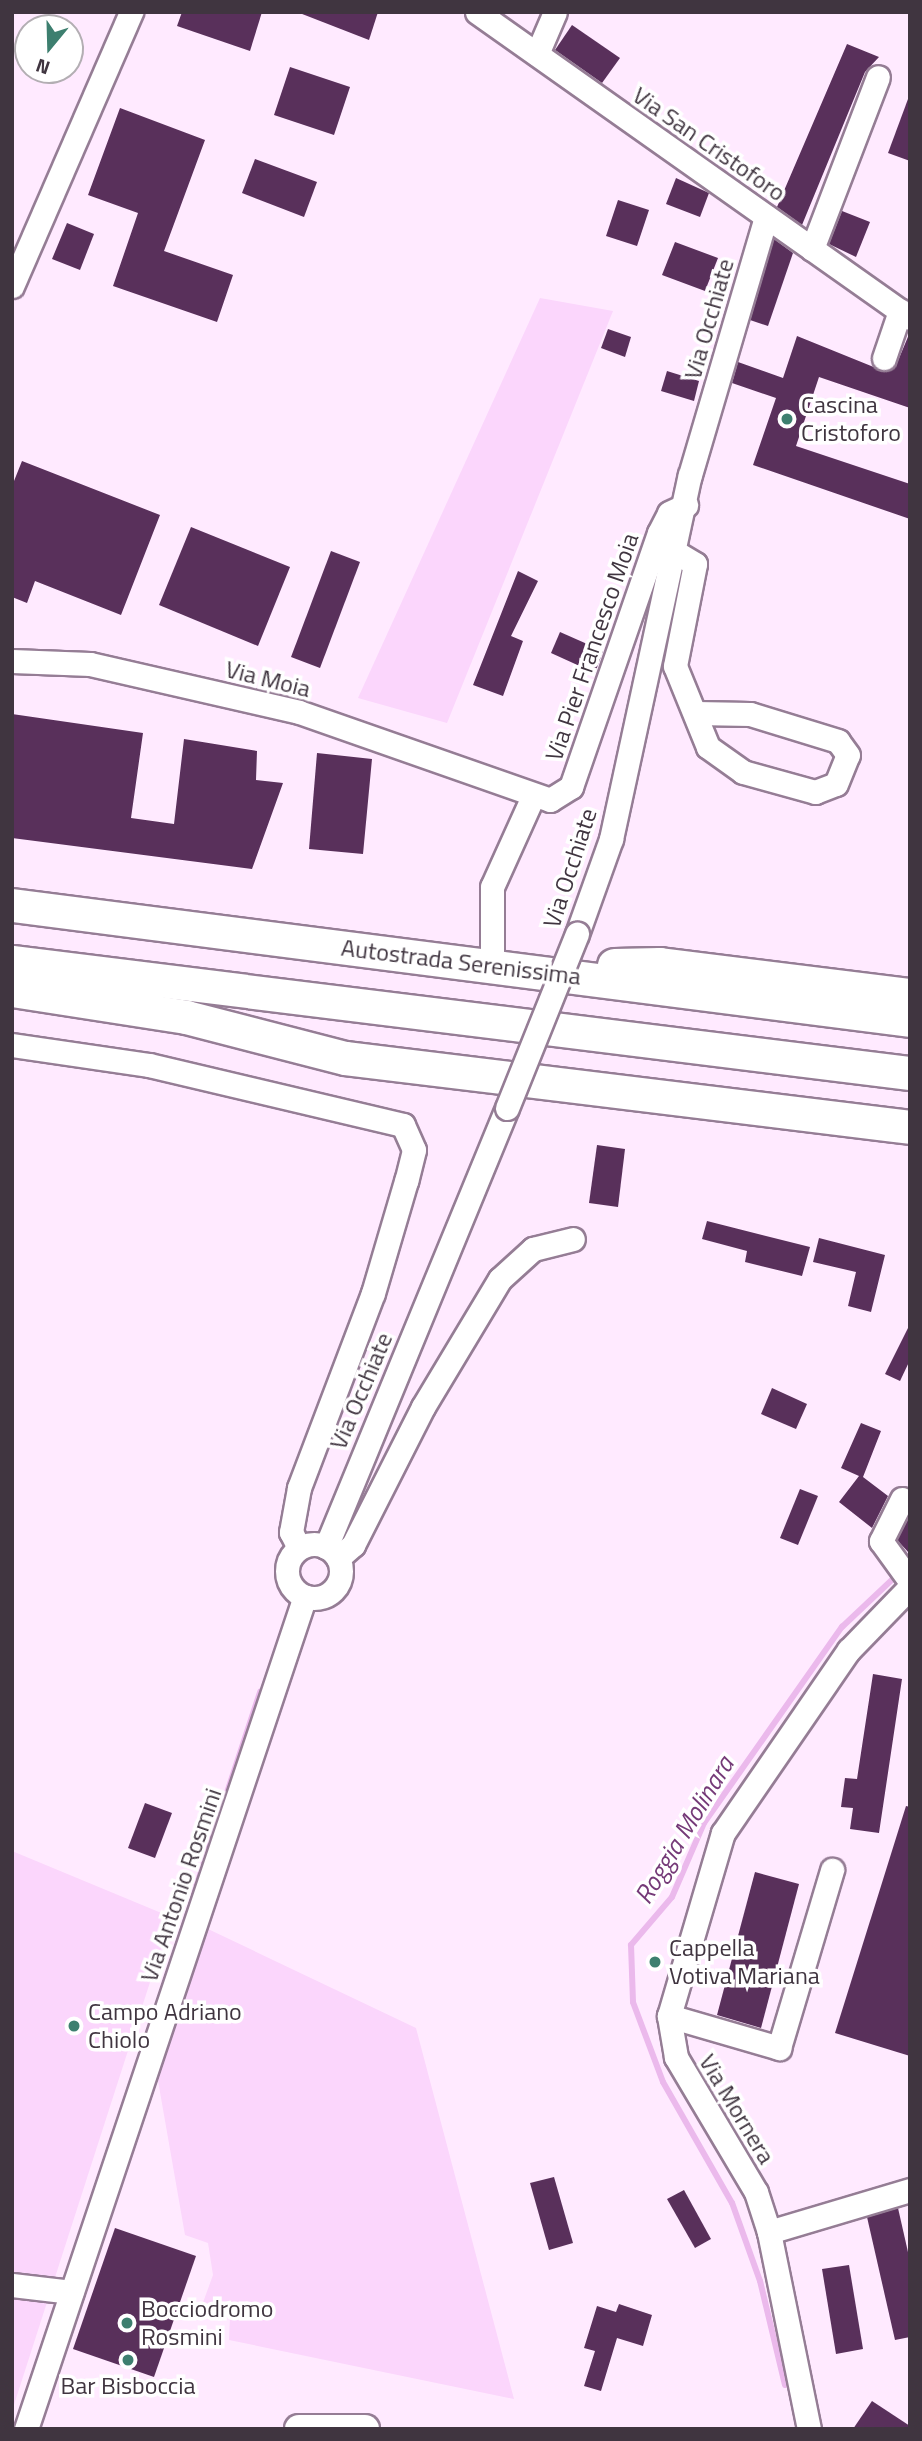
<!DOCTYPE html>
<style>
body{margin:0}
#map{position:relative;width:922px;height:2441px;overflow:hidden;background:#ffeaff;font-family:"Titillium Web",sans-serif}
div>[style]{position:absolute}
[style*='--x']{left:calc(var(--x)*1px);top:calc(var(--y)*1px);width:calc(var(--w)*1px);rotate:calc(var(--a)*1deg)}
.green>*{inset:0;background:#fbd6fc}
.stream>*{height:6px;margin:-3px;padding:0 3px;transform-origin:3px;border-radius:3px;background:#ebb9ec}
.building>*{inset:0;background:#59305b}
.roads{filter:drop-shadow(2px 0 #957d95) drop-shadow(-2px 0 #957d95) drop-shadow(0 2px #957d95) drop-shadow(0 -2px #957d95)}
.minor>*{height:23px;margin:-11.5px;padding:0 11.5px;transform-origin:11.5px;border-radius:11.5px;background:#fff}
.minor>.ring{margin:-11.5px;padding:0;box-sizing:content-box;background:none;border:23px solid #fff;border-radius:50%}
.major>*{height:28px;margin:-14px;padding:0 14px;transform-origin:14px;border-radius:14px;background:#fff}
.highway>*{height:33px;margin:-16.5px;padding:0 16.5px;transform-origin:16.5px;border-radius:16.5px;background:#fff}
.bridges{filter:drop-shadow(2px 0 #957d95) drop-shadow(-2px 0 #957d95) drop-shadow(0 2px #957d95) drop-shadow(0 -2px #957d95)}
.minor-bridge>*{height:23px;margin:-11.5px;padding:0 11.5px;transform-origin:11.5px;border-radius:11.5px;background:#fff}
.dots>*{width:19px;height:19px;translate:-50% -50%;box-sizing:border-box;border:4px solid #fff;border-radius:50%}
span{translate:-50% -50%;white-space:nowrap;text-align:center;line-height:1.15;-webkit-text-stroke:7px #fff;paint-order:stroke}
.street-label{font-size:24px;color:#403540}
.poi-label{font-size:24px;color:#403540}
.left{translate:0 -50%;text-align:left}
.water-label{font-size:26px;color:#753a78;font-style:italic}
.frame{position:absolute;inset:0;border:14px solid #403540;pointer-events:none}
.north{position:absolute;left:14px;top:14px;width:70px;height:70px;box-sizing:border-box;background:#fff;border:2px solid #b3aeb3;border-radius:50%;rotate:199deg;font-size:19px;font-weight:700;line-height:28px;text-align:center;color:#403540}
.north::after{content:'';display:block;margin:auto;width:24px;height:32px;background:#3d7f6f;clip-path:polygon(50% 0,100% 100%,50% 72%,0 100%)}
</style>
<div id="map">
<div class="green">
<div style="clip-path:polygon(540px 298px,613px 311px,447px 723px,358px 698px)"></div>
<div style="clip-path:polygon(12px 1851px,171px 1917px,12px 2411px)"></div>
<div style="clip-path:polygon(208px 1929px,416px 2028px,514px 2399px,229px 2340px,230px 2317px,201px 2308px,213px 2275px,208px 2243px,185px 2235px,157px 2075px)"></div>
</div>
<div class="stream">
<div style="--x:194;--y:1893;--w:212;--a:-71.8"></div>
<div style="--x:785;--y:2385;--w:107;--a:-103.5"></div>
<div style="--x:760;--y:2281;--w:83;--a:-109.7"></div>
<div style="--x:732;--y:2203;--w:139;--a:-119.7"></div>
<div style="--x:663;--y:2082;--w:85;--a:-110.6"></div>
<div style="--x:633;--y:2002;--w:57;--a:-92"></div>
<div style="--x:631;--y:1945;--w:63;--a:-49.5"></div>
<div style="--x:672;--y:1897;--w:81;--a:-66.6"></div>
<div style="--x:704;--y:1823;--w:240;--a:-54.9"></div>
<div style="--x:842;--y:1627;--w:77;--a:-43.4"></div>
</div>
<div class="building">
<div style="clip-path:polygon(182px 12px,262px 12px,250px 51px,177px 26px)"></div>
<div style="clip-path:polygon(297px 12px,378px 12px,369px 40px)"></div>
<div style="clip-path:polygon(572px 25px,620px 58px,602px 83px,555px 50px)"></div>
<div style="clip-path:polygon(847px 44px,879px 57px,865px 72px,802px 225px,777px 207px)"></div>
<div style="clip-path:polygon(290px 67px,350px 87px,334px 135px,274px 115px)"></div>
<div style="clip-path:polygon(908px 99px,910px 100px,910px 161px,888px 153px)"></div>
<div style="clip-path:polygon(120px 108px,205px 140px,164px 251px,233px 275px,217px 322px,113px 286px,138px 213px,88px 195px)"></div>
<div style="clip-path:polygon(255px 159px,317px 182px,304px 217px,242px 193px)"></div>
<div style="clip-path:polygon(676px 178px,709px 193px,700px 217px,666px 204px)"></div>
<div style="clip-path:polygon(618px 200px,649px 210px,637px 246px,606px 236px)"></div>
<div style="clip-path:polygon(842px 211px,870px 222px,856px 257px,829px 244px)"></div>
<div style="clip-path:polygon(67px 223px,94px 234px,80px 270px,52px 259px)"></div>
<div style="clip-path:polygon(774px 239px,793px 253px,768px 326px,750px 320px)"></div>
<div style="clip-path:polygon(675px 242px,718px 258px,705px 291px,662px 275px)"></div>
<div style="clip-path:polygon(608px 329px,631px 337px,625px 357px,601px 348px)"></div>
<div style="clip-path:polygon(910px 332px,910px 408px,819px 377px,796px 446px,910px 484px,910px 519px,753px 465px,776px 398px,732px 383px,738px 362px,783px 378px,797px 336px,886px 372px,897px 363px)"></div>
<div style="clip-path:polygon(667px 371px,699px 381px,694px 401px,661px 391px)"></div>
<div style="clip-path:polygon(22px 461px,160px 515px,121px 615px,35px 581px,27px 603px,12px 597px,12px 486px)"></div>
<div style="clip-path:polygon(191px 527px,290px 567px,258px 646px,159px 605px)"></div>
<div style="clip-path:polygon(331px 551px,360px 562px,320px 668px,291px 657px)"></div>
<div style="clip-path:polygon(518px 571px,538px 581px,511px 636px,523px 641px,503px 696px,473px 685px)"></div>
<div style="clip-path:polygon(560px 632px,603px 651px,595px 673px,551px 653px)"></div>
<div style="clip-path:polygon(12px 714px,143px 733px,131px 818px,174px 824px,184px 739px,257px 751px,256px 780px,283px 783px,252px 869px,12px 838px)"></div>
<div style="clip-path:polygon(317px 753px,372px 759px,363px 854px,309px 849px)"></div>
<div style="clip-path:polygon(597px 1145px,625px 1149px,618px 1207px,589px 1203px)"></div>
<div style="clip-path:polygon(707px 1221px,810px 1247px,802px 1276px,745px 1262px,747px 1251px,702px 1239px)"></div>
<div style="clip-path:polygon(819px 1238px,885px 1255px,871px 1312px,848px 1306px,856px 1272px,813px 1262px)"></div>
<div style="clip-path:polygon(910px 1324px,910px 1360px,900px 1381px,885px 1374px)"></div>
<div style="clip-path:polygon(772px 1388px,807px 1404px,796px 1429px,761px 1414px)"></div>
<div style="clip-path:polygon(861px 1423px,881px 1431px,863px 1477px,888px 1496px,872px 1528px,839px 1502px,859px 1476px,841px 1468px)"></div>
<div style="clip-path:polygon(800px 1489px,818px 1496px,798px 1545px,780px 1538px)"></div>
<div style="clip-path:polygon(910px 1515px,910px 1554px,897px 1540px)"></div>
<div style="clip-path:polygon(873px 1674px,902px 1679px,879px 1833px,850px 1829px,853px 1808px,841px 1807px,845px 1778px,857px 1779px)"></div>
<div style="clip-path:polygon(145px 1803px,172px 1813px,155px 1858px,128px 1848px)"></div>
<div style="clip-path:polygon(906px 1806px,910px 1807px,910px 2056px,835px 2033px)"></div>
<div style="clip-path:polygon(755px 1872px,799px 1884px,761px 2028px,717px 2015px)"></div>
<div style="clip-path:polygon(554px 2177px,573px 2243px,549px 2250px,530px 2183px)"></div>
<div style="clip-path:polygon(684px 2190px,711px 2239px,695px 2248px,667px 2199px)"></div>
<div style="clip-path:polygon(898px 2208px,910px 2261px,910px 2337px,895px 2340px,867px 2217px)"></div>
<div style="clip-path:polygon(115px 2228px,196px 2256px,154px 2377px,73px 2349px)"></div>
<div style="clip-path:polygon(849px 2265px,863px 2349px,836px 2354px,822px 2269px)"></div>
<div style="clip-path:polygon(619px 2304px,652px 2315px,643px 2346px,617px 2338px,601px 2391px,584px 2386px,595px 2351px,584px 2348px,597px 2306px,616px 2312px)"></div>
<div style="clip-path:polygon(872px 2401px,910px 2426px,910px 2429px,853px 2429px)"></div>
</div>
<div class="roads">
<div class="minor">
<div style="--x:477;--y:12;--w:530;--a:35.25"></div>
<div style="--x:537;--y:54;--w:46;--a:-66.8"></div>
<div style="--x:812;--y:249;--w:184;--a:-69"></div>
<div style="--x:12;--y:286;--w:299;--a:-66.5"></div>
<div style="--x:884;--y:358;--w:50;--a:-71.2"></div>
<div style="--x:677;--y:553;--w:21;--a:31"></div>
<div style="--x:695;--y:564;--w:104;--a:101.1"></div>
<div style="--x:675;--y:666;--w:87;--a:67.8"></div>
<div style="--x:708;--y:747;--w:43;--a:35.5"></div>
<div style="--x:743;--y:772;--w:75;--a:15.5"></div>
<div style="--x:815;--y:792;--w:22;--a:-21"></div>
<div style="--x:836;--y:784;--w:31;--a:-68"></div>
<div style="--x:848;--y:755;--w:17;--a:-126"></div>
<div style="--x:838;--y:741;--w:92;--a:-162.9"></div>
<div style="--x:750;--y:714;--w:54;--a:-178.9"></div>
<div style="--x:12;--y:661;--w:78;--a:2.2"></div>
<div style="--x:90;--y:664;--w:214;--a:12.9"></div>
<div style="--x:299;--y:712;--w:266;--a:19.3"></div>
<div style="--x:550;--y:800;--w:25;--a:-32"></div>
<div style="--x:571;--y:787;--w:269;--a:-70.9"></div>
<div style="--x:659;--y:533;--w:22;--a:-63"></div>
<div style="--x:669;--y:513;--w:19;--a:-25"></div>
<div style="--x:577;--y:934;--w:101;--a:-70.3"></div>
<div style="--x:611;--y:839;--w:372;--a:-77.8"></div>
<div style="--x:690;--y:475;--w:269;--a:-73.6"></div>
<div style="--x:492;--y:966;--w:79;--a:-90"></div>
<div style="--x:492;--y:887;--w:100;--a:-65.7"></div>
<div style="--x:12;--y:1045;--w:138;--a:8.3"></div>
<div style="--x:149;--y:1065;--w:261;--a:13.3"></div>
<div style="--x:403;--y:1125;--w:27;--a:66"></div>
<div style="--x:414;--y:1150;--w:32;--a:104"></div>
<div style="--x:406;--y:1181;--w:117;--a:106.4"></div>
<div style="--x:373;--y:1293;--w:209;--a:110.8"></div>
<div style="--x:299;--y:1488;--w:45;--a:100.3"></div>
<div style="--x:291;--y:1532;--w:18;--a:63"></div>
<div style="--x:902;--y:1499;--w:47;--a:116.6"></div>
<div style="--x:881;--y:1541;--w:49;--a:54.1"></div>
<div class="ring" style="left:287px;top:1544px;width:31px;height:31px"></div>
<div style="--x:326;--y:1547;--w:475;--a:-67.6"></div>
<div style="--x:338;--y:1558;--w:20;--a:-41"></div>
<div style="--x:353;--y:1545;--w:155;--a:-63.1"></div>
<div style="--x:423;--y:1407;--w:149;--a:-59"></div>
<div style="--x:500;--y:1279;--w:45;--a:-42.3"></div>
<div style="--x:533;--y:1249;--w:41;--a:-14"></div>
<div style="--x:669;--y:2016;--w:115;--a:16.2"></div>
<div style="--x:779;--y:2048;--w:186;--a:-73.4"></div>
<div style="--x:769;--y:2232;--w:147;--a:-16.6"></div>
<div style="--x:12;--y:2285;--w:60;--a:6.7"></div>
<div style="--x:26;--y:2429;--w:878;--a:-71.48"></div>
<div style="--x:809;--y:2429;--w:201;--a:-101.5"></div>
<div style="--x:769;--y:2232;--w:42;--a:-108"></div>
<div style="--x:756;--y:2192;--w:157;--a:-120.7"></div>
<div style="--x:676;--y:2057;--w:42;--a:-99.7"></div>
<div style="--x:669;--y:2016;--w:191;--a:-73.6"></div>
<div style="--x:723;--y:1833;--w:222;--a:-55.5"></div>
<div style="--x:849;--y:1650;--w:88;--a:-45.9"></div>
</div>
<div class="major">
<div style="--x:299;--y:2429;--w:66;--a:0"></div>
</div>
<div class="highway">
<div style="--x:12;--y:905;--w:905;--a:7.3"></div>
<div style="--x:12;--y:962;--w:905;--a:7.05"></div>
<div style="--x:614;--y:965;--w:46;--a:-1.2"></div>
<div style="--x:660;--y:964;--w:252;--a:7.1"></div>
<div style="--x:12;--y:990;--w:176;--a:8.8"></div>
<div style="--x:186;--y:1017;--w:164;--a:14.5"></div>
<div style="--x:345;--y:1058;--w:569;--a:6.96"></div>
</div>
</div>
<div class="bridges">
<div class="minor-bridge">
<div style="--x:507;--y:1108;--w:188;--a:-68.1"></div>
</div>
</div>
<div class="dots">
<div style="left:787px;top:419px;background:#3d7f6f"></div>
<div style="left:655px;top:1962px;background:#3d7f6f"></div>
<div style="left:74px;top:2026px;background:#3d7f6f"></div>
<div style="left:127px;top:2323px;background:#3d7f6f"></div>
<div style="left:128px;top:2360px;background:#3d7f6f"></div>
</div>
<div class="street-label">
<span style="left:709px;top:144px;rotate:35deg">Via San Cristoforo</span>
<span style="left:709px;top:319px;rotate:-74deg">Via Occhiate</span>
<span style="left:592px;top:647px;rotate:-71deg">Via Pier Francesco Moia</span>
<span style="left:268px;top:679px;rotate:14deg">Via Moia</span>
<span style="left:570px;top:868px;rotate:-72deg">Via Occhiate</span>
<span style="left:461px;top:962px;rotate:7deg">Autostrada Serenissima</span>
<span style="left:361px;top:1391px;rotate:-67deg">Via Occhiate</span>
<span style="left:181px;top:1885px;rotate:-71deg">Via Antonio Rosmini</span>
<span style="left:737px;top:2109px;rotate:59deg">Via Mornera</span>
</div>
<div class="poi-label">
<span class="left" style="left:801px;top:419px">Cascina<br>Cristoforo</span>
<span class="left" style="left:669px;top:1962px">Cappella<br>Votiva Mariana</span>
<span class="left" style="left:88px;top:2026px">Campo Adriano<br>Chiolo</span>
<span class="left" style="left:141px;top:2323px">Bocciodromo<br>Rosmini</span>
<span style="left:128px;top:2386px">Bar Bisboccia</span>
</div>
<div class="water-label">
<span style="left:684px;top:1830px;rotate:-59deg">Roggia Molinara</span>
</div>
<div class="frame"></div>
<div class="north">N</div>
</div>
